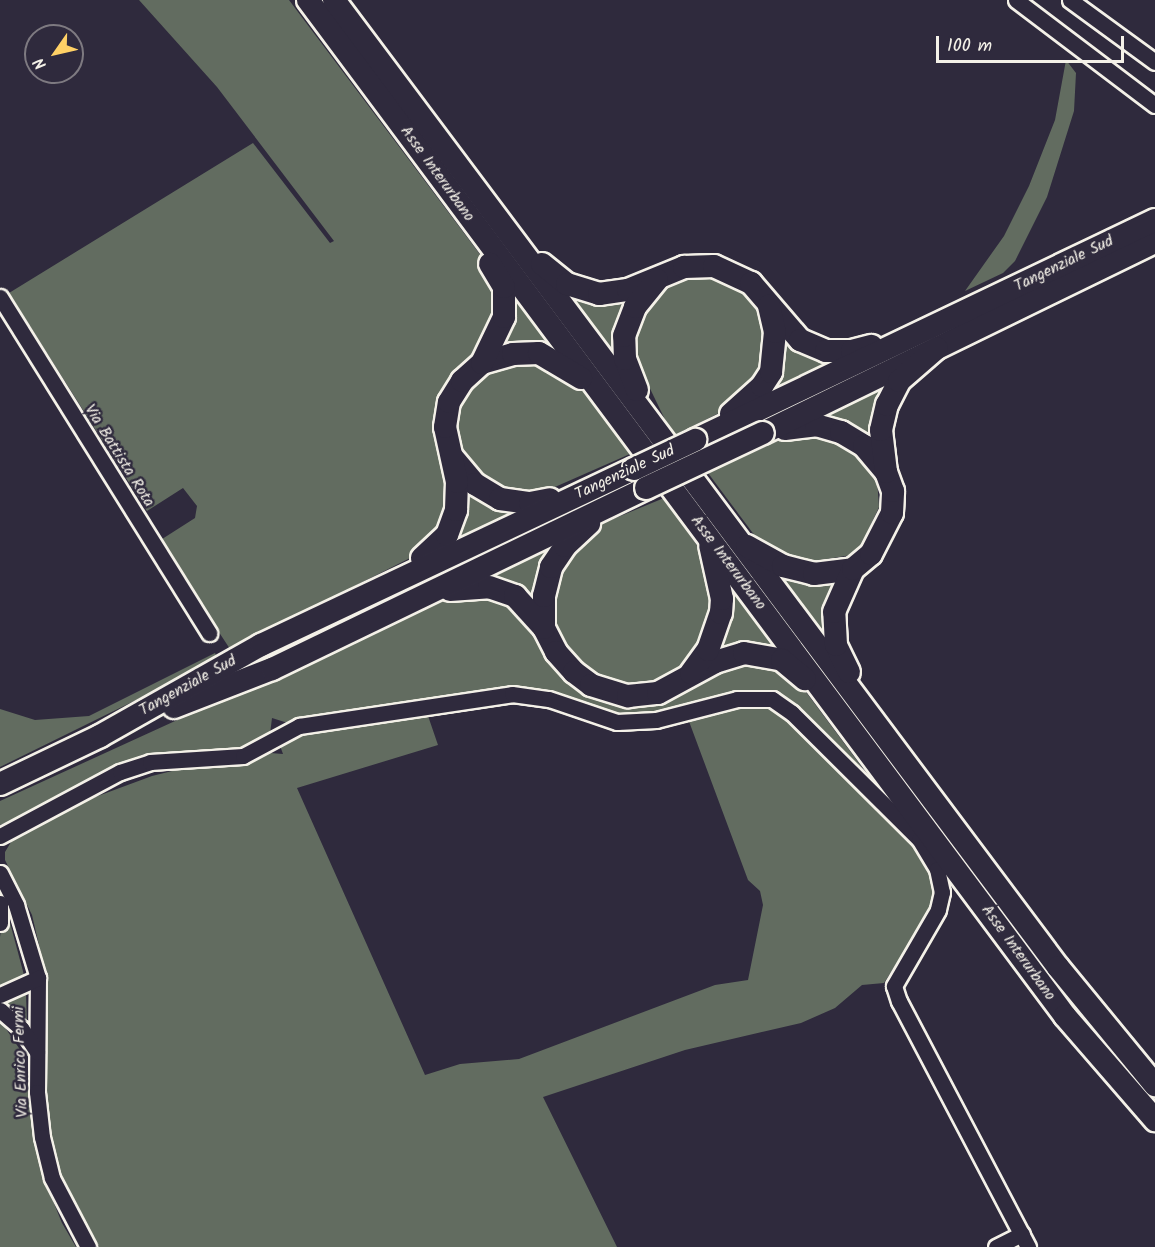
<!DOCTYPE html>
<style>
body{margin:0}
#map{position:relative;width:1155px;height:1247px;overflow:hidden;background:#2f2a3d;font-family:Kalam,sans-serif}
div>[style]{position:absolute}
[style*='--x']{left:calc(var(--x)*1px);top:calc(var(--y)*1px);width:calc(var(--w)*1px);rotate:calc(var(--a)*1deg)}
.green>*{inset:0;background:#626c60}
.roads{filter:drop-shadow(2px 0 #f4f1e8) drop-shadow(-2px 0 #f4f1e8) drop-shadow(0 2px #f4f1e8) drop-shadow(0 -2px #f4f1e8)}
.minor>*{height:15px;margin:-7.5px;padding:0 7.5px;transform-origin:7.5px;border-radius:7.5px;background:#2f2a3d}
.highway>*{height:22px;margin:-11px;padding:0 11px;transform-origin:11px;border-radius:11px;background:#2f2a3d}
.bridges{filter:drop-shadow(2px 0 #f4f1e8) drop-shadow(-2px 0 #f4f1e8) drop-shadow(0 2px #f4f1e8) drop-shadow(0 -2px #f4f1e8)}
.highway-bridge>*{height:22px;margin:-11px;padding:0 11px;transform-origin:11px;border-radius:11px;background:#2f2a3d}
span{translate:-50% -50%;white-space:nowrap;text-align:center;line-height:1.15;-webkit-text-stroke:5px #2f2a3d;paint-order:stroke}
.street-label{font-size:16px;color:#f4f1e8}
.north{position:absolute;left:24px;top:24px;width:60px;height:60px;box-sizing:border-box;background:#2f2a3d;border:2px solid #7e7a81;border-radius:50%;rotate:236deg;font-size:16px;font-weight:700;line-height:24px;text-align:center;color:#f4f1e8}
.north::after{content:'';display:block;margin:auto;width:21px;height:27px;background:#ffd166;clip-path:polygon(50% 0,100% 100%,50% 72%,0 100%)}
.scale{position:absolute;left:936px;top:36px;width:188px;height:27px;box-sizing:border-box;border:3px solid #f4f1e8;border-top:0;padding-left:8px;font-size:18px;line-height:21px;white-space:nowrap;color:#f4f1e8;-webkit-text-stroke:4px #2f2a3d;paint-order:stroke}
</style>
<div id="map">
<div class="green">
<div style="clip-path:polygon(139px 0,289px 0,482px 257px,496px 295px,495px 318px,435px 424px,435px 437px,449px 484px,447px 520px,420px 553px,230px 649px,159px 541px,195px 518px,197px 506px,183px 488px,147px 511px,9px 293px,253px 143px,330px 243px,334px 241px,217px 87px)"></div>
<div style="clip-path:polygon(1066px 60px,1076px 73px,1074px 111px,1047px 197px,1015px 261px,1003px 273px,965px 291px,1004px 236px,1029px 186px,1055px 120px)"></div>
<div style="clip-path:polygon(690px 277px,718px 278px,763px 305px,766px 359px,757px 377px,735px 405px,673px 436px,640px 368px,634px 336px,639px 318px,660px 291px)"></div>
<div style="clip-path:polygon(558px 286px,629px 295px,623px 373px)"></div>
<div style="clip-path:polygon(510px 290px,556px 349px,500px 350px)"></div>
<div style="clip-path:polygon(779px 324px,850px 358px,765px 397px)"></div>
<div style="clip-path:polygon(537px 361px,582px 388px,630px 454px,539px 494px,503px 494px,465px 463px,454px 435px,458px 401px,469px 383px,494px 364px)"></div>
<div style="clip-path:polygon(892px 378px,877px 447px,863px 432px,848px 424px,810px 417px)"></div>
<div style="clip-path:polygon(797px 432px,850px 441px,877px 479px,879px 507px,857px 554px,804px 563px,785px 556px,755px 536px,708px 473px)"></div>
<div style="clip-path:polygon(461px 489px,520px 511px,449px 547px)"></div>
<div style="clip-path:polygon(664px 498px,703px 554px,712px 579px,712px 623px,687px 665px,659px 680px,625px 685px,601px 679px,574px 660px,555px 629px,554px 580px,578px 543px,601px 524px)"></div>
<div style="clip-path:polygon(559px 539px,538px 609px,478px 580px)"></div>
<div style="clip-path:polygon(768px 563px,842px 576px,833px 650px)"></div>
<div style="clip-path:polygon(724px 570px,791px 661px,718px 648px)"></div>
<div style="clip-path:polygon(476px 594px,510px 604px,565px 681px,607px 702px,625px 704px,729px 662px,765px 663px,800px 684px,888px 802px,771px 697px,656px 717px,616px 718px,549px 695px,291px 724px,272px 718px,270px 734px,256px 744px,223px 752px,181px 751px,129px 761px,76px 786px,24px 817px,0 825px,0 801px,440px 600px)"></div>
<div style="clip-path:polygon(215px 653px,217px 657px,195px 671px,0 767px,0 709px,35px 720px,89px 716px)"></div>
<div style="clip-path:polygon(738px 701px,771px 702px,906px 832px,932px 866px,936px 902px,884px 983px,862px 985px,835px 1008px,801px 1023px,685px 1050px,543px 1097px,617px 1247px,99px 1247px,68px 1200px,53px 1157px,45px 1110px,45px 971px,32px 915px,5px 860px,5px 852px,14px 837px,71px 806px,152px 776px,180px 769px,240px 763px,270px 753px,283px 754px,278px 740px,300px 730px,426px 710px,438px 745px,297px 788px,425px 1075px,460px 1064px,519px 1059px,715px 985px,748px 980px,763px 905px,760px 891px,748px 880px,687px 716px)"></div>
<div style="clip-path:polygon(5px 904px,24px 975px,0 988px,0 937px)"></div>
<div style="clip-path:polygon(26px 995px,27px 1023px,26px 1024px,4px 1003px)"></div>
<div style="clip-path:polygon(0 1020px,23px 1054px,40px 1169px,62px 1223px,76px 1247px,0 1247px)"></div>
</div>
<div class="roads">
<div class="minor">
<div style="--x:1016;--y:0;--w:174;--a:37.1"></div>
<div style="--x:1070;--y:0;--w:105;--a:36.1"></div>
<div style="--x:0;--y:297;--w:396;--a:58.1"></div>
<div style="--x:0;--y:836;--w:136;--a:-28.1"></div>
<div style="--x:120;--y:772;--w:32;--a:-18"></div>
<div style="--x:150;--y:762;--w:93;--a:-3.7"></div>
<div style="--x:243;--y:756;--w:64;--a:-28.2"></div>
<div style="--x:299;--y:726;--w:215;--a:-8.5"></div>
<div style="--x:512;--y:694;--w:37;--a:8"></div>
<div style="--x:549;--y:699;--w:72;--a:18.7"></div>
<div style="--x:617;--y:722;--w:39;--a:-3"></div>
<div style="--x:656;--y:720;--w:84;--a:-14.5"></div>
<div style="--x:737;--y:699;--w:35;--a:0"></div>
<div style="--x:772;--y:699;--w:24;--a:35"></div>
<div style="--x:792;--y:713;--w:179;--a:44.8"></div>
<div style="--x:919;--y:839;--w:35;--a:59"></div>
<div style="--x:937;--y:869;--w:24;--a:78"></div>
<div style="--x:942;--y:892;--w:18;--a:103"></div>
<div style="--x:938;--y:910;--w:88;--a:120.1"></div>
<div style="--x:894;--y:986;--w:16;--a:72"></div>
<div style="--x:899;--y:1001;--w:278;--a:62.3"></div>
<div style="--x:0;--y:873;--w:36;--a:63"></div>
<div style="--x:16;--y:905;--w:76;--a:73.2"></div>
<div style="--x:38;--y:978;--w:114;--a:90.5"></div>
<div style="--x:37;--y:1092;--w:45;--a:83.7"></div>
<div style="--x:42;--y:1137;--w:42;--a:76.3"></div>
<div style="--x:52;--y:1178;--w:78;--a:62.4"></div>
<div style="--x:0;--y:903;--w:20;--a:90"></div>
<div style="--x:0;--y:995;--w:42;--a:-24.1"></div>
<div style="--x:0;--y:1010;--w:28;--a:41"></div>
<div style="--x:21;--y:1028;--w:29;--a:56"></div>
<div style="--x:996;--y:1247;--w:29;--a:-27"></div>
</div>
<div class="highway">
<div style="--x:308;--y:0;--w:1267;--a:53.31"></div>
<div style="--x:1065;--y:1016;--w:138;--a:49.1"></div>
<div style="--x:334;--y:0;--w:1208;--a:53.18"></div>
<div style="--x:1058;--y:967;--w:153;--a:50.6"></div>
<div style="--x:542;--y:264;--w:32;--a:39"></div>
<div style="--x:567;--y:284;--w:34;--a:17"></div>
<div style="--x:599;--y:294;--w:29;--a:-8"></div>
<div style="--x:628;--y:290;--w:61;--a:-22.3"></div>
<div style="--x:684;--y:267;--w:30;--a:-2"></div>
<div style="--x:714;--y:266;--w:41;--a:24.7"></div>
<div style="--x:751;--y:283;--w:75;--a:49.3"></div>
<div style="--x:800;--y:340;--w:28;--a:23"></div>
<div style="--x:826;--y:351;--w:26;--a:0"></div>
<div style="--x:852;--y:351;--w:20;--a:-15"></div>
<div style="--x:482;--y:363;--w:32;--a:-16"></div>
<div style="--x:513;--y:354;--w:26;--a:-2"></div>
<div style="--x:539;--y:353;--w:49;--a:30.8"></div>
<div style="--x:637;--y:390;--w:33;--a:-111"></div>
<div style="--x:625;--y:359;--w:23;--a:-92"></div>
<div style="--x:624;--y:336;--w:31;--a:-69"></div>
<div style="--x:635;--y:307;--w:35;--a:-51"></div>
<div style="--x:731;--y:414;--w:42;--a:-42.1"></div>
<div style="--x:762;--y:386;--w:17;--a:-57"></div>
<div style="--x:771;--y:372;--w:40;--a:-84.3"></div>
<div style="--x:775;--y:332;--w:27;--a:-103"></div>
<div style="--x:785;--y:429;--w:31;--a:-7"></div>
<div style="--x:816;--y:425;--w:26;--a:16"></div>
<div style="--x:841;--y:432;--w:27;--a:31"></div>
<div style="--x:864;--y:446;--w:34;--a:50"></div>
<div style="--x:763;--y:433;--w:436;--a:-26"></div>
<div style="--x:695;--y:440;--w:510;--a:-25.56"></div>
<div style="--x:454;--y:459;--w:33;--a:50"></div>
<div style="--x:475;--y:484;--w:29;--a:31"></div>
<div style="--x:500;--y:499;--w:30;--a:8"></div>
<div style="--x:530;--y:503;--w:20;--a:-11"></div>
<div style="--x:747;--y:546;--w:41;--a:29.1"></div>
<div style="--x:783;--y:566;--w:32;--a:14"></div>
<div style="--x:814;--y:574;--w:39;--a:-7"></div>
<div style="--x:422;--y:558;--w:34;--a:-43"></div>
<div style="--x:447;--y:535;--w:27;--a:-70"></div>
<div style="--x:456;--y:510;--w:28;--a:-88"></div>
<div style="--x:457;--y:482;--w:56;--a:-102.3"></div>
<div style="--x:445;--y:427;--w:25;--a:-81"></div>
<div style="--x:449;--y:402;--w:25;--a:-58"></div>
<div style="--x:462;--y:381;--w:27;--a:-42"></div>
<div style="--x:482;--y:363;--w:51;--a:-64.4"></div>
<div style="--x:504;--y:317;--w:30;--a:-90"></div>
<div style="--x:504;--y:287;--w:27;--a:-121"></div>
<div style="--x:450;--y:590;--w:39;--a:-4"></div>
<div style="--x:489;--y:587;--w:28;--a:19"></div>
<div style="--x:515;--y:596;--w:43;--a:47.8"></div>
<div style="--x:544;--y:628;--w:27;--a:63"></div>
<div style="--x:556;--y:652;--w:27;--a:48"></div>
<div style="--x:574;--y:672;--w:21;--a:37"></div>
<div style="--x:591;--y:685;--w:39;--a:17"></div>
<div style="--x:628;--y:696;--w:30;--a:-6"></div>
<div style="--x:658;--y:693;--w:65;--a:-28.5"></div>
<div style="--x:715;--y:662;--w:30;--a:-17"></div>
<div style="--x:744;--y:653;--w:39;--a:10"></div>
<div style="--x:782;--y:660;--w:30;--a:40"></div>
<div style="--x:544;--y:628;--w:32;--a:-90"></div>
<div style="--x:544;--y:596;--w:30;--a:-76"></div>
<div style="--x:551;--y:567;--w:25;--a:-56"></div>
<div style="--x:565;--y:546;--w:33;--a:-43"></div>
<div style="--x:849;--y:672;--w:30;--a:-116"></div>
<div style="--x:836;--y:645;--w:33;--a:-93"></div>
<div style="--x:834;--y:612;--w:47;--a:-66.2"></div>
<div style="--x:853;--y:569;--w:23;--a:-40"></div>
<div style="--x:871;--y:554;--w:46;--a:-62.9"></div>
<div style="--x:892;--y:513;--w:22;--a:-87"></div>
<div style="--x:893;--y:491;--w:20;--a:-110"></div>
<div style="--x:886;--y:472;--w:42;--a:-96.8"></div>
<div style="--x:881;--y:430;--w:26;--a:-77"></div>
<div style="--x:887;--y:405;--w:27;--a:-63"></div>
<div style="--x:899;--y:381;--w:50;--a:-41"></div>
<div style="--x:691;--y:673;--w:29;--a:-54"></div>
<div style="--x:708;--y:650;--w:39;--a:-71"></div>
<div style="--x:721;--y:613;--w:14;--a:-86"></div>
<div style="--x:722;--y:599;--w:55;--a:-102.5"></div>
<div style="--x:174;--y:707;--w:105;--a:-21.2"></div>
<div style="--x:272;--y:669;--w:415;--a:-25.8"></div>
<div style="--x:0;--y:784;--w:111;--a:-25.6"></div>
<div style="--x:100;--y:736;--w:185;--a:-29.5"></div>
<div style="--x:261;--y:645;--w:412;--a:-25.3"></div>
</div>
</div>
<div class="bridges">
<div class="highway-bridge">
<div style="--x:634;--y:469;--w:68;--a:-25.4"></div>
<div style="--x:646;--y:488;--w:129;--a:-25.2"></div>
</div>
</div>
<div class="street-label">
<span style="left:437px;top:174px;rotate:54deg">Asse Interurbano</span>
<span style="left:1064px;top:264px;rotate:-26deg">Tangenziale Sud</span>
<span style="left:119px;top:456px;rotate:58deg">Via Battista Rota</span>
<span style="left:625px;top:473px;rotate:-25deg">Tangenziale Sud</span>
<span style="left:728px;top:563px;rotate:53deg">Asse Interurbano</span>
<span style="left:188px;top:686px;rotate:-29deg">Tangenziale Sud</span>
<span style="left:1018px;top:953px;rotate:54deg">Asse Interurbano</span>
<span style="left:21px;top:1062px;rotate:-92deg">Via Enrico Fermi</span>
</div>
<div class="north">N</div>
<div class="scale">100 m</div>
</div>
